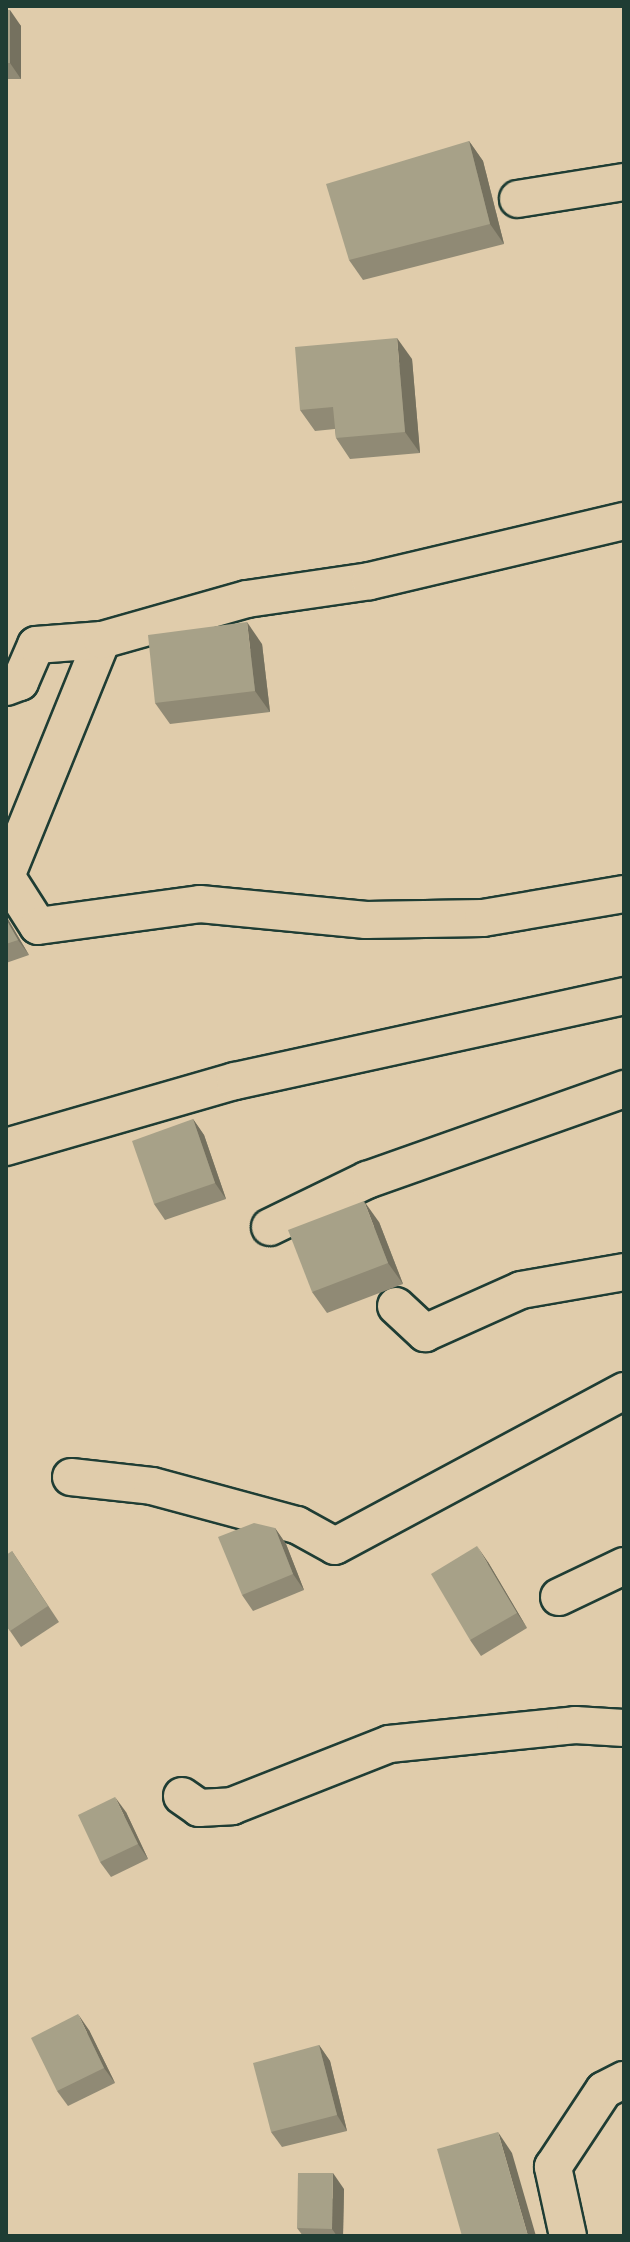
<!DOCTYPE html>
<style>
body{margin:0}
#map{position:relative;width:630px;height:2242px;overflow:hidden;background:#e0ccab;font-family:"Playpen Sans",sans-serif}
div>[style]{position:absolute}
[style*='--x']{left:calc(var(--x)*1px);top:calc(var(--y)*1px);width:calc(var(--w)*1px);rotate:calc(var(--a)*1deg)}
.roads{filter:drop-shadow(2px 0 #1f3d34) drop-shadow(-2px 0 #1f3d34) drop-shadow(0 2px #1f3d34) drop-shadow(0 -2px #1f3d34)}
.minor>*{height:36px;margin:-18px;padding:0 18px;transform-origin:18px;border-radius:18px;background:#e0ccab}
.wall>*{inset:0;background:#908a75}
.shaded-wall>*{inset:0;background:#75715f}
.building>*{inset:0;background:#a7a188}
span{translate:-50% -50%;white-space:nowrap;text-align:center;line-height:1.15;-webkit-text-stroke:7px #e0ccab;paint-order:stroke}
.frame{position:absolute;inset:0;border:8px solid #1f3d34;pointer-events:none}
</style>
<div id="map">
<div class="roads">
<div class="minor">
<div style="--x:518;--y:199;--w:107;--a:-9.1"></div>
<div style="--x:102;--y:640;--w:255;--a:112.1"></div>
<div style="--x:6;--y:876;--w:59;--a:57.4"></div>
<div style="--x:38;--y:926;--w:163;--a:-7.7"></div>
<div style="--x:200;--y:904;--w:167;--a:5.5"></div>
<div style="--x:366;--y:920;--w:117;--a:-1"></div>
<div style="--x:483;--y:918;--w:143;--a:-9.7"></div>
<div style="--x:6;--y:687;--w:15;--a:-20"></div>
<div style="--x:20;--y:682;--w:40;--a:-66.6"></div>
<div style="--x:36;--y:645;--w:66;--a:-4.3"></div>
<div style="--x:102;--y:640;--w:151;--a:-15.8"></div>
<div style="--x:247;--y:599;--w:124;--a:-8.3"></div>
<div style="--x:370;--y:581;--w:261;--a:-13.3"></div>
<div style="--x:6;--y:1147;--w:238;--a:-16.1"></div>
<div style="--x:235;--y:1081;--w:398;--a:-12.3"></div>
<div style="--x:270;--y:1227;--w:108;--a:-25.9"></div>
<div style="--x:367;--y:1180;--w:273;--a:-19.5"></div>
<div style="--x:396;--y:1306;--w:40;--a:43"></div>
<div style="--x:425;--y:1333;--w:105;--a:-24.1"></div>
<div style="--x:521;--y:1290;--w:105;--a:-9.9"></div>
<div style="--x:71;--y:1477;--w:81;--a:6.3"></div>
<div style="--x:152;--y:1486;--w:150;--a:15.1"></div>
<div style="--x:297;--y:1525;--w:43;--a:28.9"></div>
<div style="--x:335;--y:1546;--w:328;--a:-28.2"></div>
<div style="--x:559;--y:1597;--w:72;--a:-25.5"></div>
<div style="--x:182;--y:1796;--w:21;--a:35"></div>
<div style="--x:199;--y:1808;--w:33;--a:-3"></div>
<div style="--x:232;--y:1806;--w:169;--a:-21.5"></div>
<div style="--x:389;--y:1744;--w:187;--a:-5.8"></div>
<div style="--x:575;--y:1725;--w:49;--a:3.5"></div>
<div style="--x:568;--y:2236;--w:71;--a:-102.3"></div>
<div style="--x:553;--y:2167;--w:92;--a:-56.5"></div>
<div style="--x:604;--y:2090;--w:22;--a:-27"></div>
</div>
</div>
<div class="wall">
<div style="clip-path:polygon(6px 10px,21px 26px,21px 79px,6px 79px)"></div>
<div style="clip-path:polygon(469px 141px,483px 161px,504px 244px,363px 280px,349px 260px)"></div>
<div style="clip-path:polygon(412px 359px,420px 453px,350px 459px,336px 438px,335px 429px,315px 431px,300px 410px)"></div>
<div style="clip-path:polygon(262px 644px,270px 712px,170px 724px,155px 703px)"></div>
<div style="clip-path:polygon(6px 916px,29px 955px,6px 963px)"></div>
<div style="clip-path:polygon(193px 1119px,204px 1135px,226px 1199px,165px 1220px,154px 1204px)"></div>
<div style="clip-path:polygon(379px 1222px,403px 1284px,327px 1313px,312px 1292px)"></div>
<div style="clip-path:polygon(275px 1528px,286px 1544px,304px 1590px,253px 1611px,242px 1595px)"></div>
<div style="clip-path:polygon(12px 1551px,59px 1622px,21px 1647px,6px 1625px)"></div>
<div style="clip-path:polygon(488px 1562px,527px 1628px,481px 1656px,470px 1640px)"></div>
<div style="clip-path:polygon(126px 1812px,148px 1859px,111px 1877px,100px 1862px)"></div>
<div style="clip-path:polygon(89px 2030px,115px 2083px,68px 2106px,57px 2091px)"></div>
<div style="clip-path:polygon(319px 2045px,330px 2061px,347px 2131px,282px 2147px,271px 2132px)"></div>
<div style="clip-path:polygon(344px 2189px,343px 2236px,303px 2236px,297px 2228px)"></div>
</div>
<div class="shaded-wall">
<div style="clip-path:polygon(10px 10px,21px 26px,21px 79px,10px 63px)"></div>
<div style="clip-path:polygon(469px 141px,483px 161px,504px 244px,490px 224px)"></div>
<div style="clip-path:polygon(397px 338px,412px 359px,420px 453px,405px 432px)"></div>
<div style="clip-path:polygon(247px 622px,262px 644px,270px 712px,255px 691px)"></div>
<div style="clip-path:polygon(6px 916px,29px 955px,18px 940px,6px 919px)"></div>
<div style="clip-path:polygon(193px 1119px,204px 1135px,226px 1199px,215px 1183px)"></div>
<div style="clip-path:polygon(364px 1201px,379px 1222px,403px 1284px,388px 1263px)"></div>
<div style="clip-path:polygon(275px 1528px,286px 1544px,304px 1590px,293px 1574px)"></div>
<div style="clip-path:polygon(477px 1546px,488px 1562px,527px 1628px,517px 1613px)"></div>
<div style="clip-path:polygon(115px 1797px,126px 1812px,148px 1859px,138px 1844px)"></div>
<div style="clip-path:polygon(78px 2014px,89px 2030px,115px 2083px,104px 2068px)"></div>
<div style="clip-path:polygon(319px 2045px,330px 2061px,347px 2131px,337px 2115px)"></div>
<div style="clip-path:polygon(498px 2132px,512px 2153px,536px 2236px,528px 2236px)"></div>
<div style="clip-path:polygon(333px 2173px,344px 2189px,343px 2236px,337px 2236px,332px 2229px)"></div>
</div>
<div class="building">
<div style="clip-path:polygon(6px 10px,10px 10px,10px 63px,6px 63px)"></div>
<div style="clip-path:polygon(469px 141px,490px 224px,349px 260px,326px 184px)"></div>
<div style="clip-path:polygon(397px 338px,405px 432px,336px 438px,333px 407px,300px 410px,295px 347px)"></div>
<div style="clip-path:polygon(247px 622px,255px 691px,155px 703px,148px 635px)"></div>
<div style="clip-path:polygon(6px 919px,18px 940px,6px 944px)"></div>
<div style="clip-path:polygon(193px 1119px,215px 1183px,154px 1204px,132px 1141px)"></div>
<div style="clip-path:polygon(364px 1201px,388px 1263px,312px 1292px,288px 1230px)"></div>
<div style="clip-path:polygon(254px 1523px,275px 1528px,293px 1574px,242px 1595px,218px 1537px)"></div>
<div style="clip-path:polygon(477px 1546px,517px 1613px,470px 1640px,431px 1574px)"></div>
<div style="clip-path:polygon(12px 1551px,48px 1606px,10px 1631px,6px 1625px,6px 1555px)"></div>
<div style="clip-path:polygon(115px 1797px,138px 1844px,100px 1862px,78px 1815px)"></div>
<div style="clip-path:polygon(78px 2014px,104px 2068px,57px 2091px,31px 2038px)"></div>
<div style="clip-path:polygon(319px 2045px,337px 2115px,271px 2132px,253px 2063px)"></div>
<div style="clip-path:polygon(498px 2132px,528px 2236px,462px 2236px,437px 2149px)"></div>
<div style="clip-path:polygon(298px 2173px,333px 2173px,332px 2229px,297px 2228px)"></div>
</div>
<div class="frame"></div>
</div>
